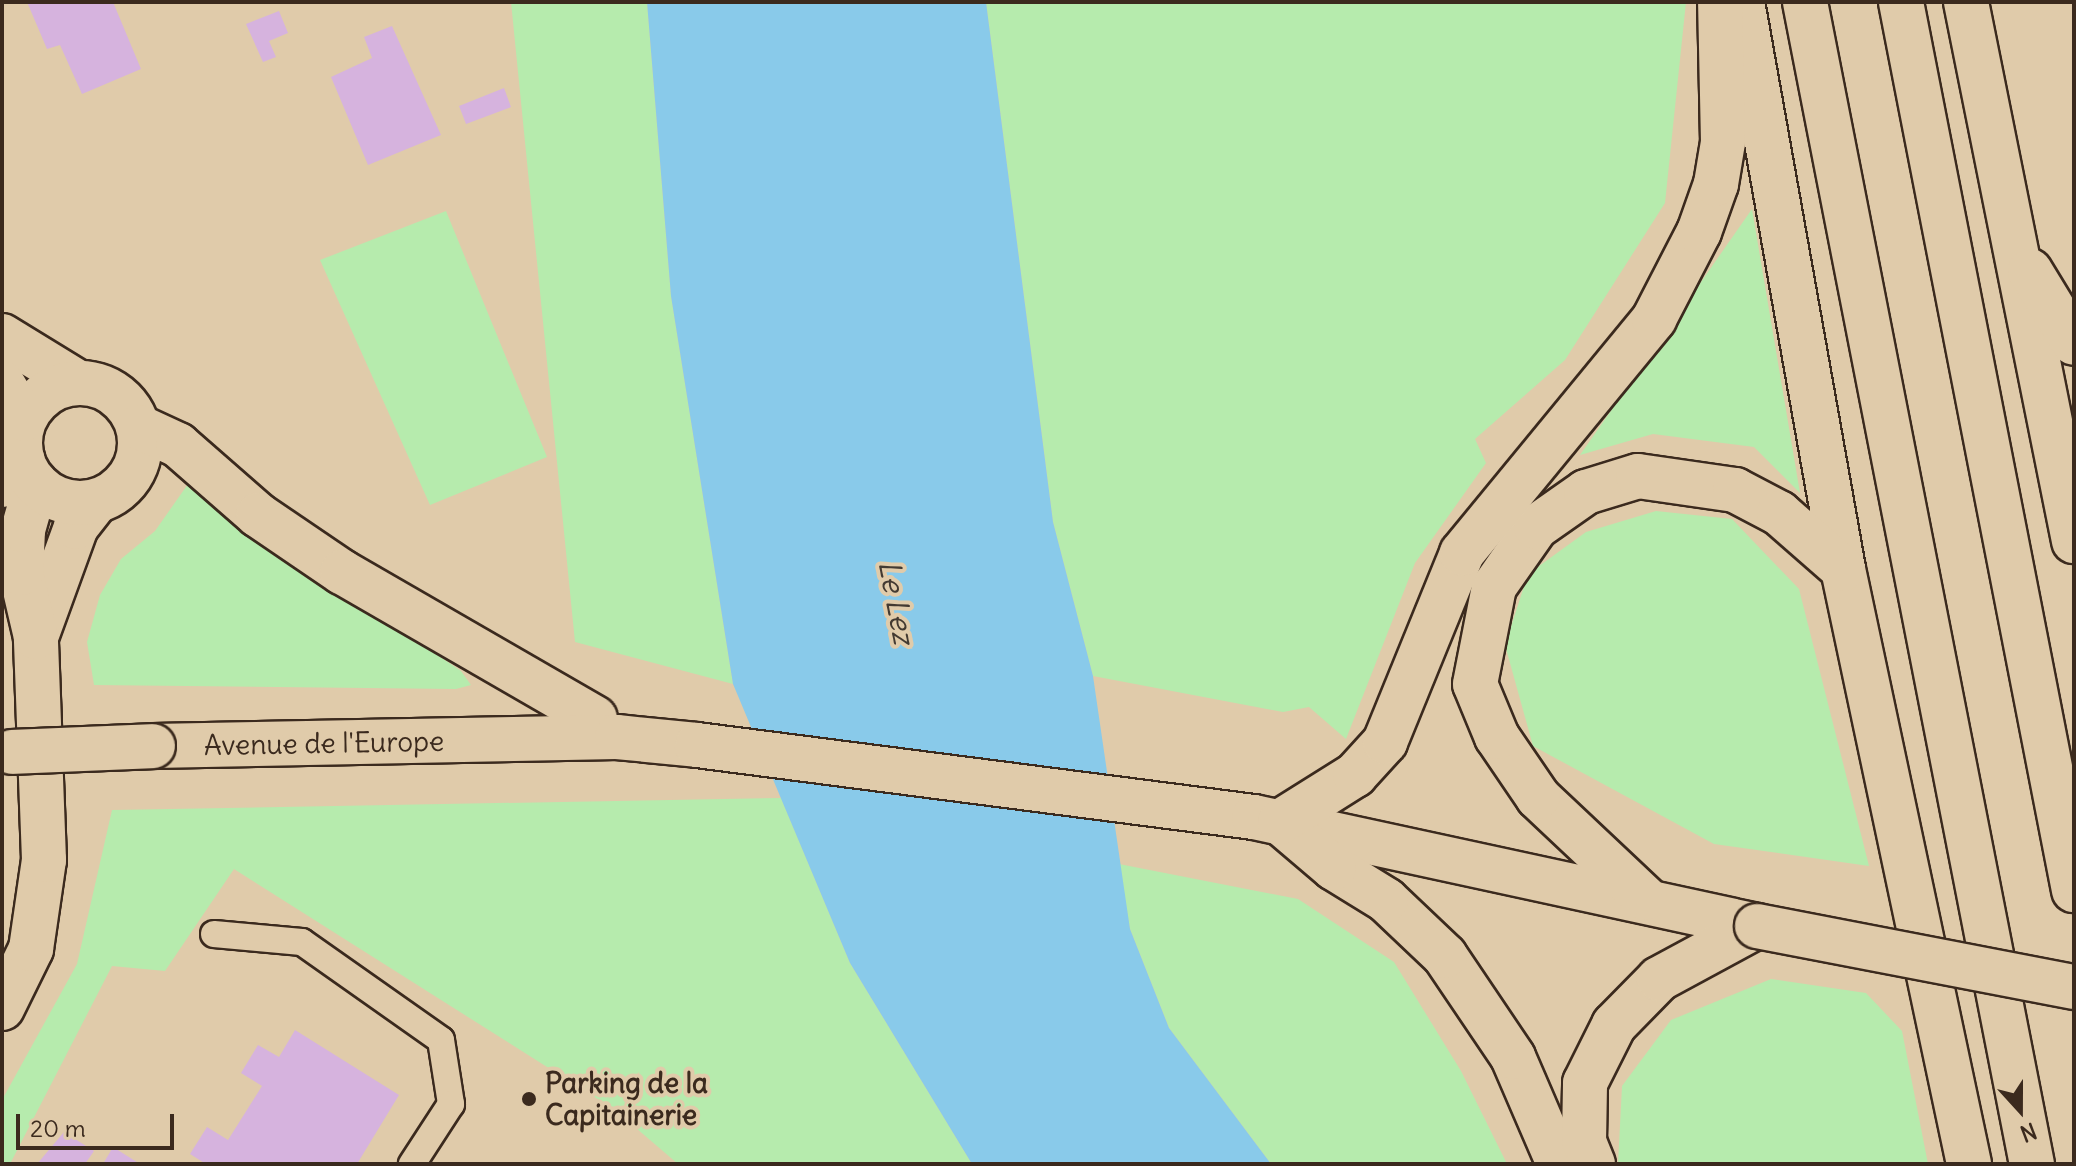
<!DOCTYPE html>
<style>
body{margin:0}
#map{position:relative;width:2076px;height:1166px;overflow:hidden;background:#e0cbaa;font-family:Delius,sans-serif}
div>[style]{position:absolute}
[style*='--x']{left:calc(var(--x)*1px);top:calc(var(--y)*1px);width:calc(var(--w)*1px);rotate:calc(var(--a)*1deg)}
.green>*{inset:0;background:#b6ebad}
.water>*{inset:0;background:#89caea}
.building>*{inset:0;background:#d6b3de}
.roads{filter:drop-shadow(2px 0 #3b2a1e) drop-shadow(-2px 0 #3b2a1e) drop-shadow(0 2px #3b2a1e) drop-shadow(0 -2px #3b2a1e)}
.service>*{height:26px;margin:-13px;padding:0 13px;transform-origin:13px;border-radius:13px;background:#e0cbaa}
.minor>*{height:44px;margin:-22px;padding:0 22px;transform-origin:22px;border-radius:22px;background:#e0cbaa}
.tertiary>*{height:44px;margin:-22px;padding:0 22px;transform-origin:22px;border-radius:22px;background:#e0cbaa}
.tertiary>.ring{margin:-22px;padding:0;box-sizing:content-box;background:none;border:44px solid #e0cbaa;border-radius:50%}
.secondary>*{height:44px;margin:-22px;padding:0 22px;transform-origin:22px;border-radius:22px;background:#e0cbaa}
.primary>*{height:44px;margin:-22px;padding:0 22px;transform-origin:22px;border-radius:22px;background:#e0cbaa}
.bridges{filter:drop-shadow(2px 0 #3b2a1e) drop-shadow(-2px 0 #3b2a1e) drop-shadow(0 2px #3b2a1e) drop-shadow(0 -2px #3b2a1e)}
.secondary-bridge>*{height:44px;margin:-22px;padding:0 22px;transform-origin:22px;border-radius:22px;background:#e0cbaa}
.dots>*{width:22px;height:22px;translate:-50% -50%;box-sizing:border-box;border:4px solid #e0cbaa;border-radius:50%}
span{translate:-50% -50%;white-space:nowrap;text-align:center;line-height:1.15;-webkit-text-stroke:8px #e0cbaa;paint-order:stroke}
.street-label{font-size:28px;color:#3b2a1e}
.poi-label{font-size:28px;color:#3b2a1e;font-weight:700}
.left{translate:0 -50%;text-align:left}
.water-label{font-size:30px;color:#433a32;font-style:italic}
.frame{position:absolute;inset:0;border:4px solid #3b2a1e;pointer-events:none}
.north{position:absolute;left:1980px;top:1070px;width:80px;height:80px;-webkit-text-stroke:6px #e0cbaa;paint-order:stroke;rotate:159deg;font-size:22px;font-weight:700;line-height:32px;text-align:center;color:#3b2a1e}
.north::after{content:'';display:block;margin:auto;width:28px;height:36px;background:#3b2a1e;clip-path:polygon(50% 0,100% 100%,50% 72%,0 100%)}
.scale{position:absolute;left:16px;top:1114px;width:158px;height:36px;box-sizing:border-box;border:4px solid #3b2a1e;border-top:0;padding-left:10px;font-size:24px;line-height:28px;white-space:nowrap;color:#3b2a1e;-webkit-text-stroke:6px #e0cbaa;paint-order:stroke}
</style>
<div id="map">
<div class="green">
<div style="clip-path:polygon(511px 2px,647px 2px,671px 296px,733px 684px,575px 642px)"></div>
<div style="clip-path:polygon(986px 2px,1686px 2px,1665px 203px,1565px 360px,1475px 439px,1486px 463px,1415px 563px,1346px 739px,1309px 707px,1283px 712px,1093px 676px,1053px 522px)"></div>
<div style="clip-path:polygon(1752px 209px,1800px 493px,1754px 447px,1653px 434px,1580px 455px)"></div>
<div style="clip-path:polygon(446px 211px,547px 457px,430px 505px,320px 260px)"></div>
<div style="clip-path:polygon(188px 484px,461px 671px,471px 685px,456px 689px,94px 685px,87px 642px,100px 595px,121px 559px,155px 531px)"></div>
<div style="clip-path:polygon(1656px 511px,1732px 519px,1799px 589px,1869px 866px,1714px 844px,1533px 746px,1505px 645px,1528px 574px,1586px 532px)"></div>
<div style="clip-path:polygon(781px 798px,850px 963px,972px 1164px,678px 1164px,615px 1110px,234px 869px,165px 971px,112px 966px,10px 1164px,2px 1164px,2px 1100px,77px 964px,112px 810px)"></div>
<div style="clip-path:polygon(1119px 864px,1298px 899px,1394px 962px,1461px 1071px,1507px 1164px,1271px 1164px,1169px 1028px,1130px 929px)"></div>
<div style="clip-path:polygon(1771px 979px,1866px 993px,1902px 1031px,1928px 1164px,1618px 1164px,1622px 1086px,1671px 1020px)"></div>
</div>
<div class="water">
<div style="clip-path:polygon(647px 2px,986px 2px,1053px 522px,1093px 676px,1130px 929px,1169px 1028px,1271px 1164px,972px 1164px,850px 963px,733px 684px,671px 296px)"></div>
</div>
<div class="building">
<div style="clip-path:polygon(27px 2px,113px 2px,141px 69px,82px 94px,60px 45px,47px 49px)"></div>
<div style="clip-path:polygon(279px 11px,288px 33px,269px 41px,276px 57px,263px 62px,246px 24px)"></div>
<div style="clip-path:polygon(392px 26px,441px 135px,368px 165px,331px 77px,372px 58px,364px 37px)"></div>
<div style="clip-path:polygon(504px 88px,511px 107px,466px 124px,459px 106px)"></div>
<div style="clip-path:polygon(295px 1030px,399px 1095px,357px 1164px,206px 1164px,190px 1154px,207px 1127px,228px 1140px,262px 1086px,241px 1073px,258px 1045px,279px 1057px)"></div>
<div style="clip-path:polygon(64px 1132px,94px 1151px,85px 1164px,37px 1164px)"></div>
<div style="clip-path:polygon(113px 1147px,140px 1164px,103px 1164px)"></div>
</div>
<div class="roads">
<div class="service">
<div style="--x:214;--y:934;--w:88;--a:5.2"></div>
<div style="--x:302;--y:942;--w:170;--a:35.2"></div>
<div style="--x:441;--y:1040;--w:65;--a:81.1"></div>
<div style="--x:451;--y:1104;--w:72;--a:123"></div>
</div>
<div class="minor">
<div style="--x:2;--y:485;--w:33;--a:-52"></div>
<div style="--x:36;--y:637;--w:117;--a:-70"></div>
<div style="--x:76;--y:527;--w:33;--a:-52"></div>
<div style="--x:2;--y:1008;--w:66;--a:-63.8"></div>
<div style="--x:31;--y:949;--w:90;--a:-81.7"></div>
<div style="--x:44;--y:860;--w:223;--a:-92.1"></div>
<div style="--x:36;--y:637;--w:66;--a:-103.2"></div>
<div style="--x:21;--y:573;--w:43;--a:-87.3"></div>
<div style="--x:23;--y:530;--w:48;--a:-74.2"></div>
</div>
<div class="tertiary">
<div style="--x:2;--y:336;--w:88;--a:31.5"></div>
<div class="ring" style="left:20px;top:383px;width:76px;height:76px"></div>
<div style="--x:2;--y:383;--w:42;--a:58.6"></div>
<div style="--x:139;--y:427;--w:43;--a:24.8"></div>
<div style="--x:178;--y:445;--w:106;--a:41.2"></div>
<div style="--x:258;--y:515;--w:102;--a:34.2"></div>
<div style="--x:342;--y:572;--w:292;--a:30"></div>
</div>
<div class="secondary">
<div style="--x:153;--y:746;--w:464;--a:-1.1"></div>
<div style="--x:617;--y:737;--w:80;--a:5.7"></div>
<div style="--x:697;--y:745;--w:562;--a:7.37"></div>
<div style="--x:1254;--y:817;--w:515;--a:12.23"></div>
</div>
<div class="primary">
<div style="--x:1742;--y:2;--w:576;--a:79.9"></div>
<div style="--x:1843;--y:569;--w:608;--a:78.04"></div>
<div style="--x:1805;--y:2;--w:1184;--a:78.95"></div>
<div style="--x:1901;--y:2;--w:905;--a:78.98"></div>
<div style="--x:1966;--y:2;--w:550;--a:78.67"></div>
<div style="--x:2030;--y:271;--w:84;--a:58.6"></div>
<div style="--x:1645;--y:898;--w:147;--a:-136.7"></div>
<div style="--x:1538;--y:797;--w:73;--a:-124.3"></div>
<div style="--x:1497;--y:737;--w:57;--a:-112.5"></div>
<div style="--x:1475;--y:684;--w:99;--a:-78.9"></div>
<div style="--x:1494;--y:587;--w:73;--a:-55"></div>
<div style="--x:1536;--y:527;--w:61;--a:-35"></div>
<div style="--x:1586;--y:492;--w:54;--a:-17.1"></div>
<div style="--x:1638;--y:476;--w:98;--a:8.2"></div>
<div style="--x:1735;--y:490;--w:50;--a:27.6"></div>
<div style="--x:1779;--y:513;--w:85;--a:41.2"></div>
<div style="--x:1559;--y:1164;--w:116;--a:-113.3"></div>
<div style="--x:1513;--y:1057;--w:122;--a:-124"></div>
<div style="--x:1445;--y:956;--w:81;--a:-136.5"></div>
<div style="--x:1386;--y:900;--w:61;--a:-148.4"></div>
<div style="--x:1334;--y:868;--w:71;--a:-139.6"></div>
<div style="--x:1280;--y:822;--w:89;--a:-32.1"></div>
<div style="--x:1355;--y:775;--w:45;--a:-47.7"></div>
<div style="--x:1385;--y:742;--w:204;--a:-67.8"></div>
<div style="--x:1462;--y:553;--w:303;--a:-50.6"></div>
<div style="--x:1654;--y:319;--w:98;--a:-62.7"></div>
<div style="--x:1699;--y:232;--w:51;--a:-70.5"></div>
<div style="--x:1716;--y:184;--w:43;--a:-80.5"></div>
<div style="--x:1723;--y:142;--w:140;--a:-91.2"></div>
<div style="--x:1593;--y:1164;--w:24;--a:-112"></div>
<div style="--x:1584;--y:1142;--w:59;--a:-89"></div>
<div style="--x:1585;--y:1083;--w:65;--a:-63.4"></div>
<div style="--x:1614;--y:1025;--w:64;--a:-45.6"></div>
<div style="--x:1659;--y:979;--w:111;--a:-28.4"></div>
</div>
</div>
<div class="bridges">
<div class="secondary-bridge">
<div style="--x:12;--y:752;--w:141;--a:-2.4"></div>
<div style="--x:1757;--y:926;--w:323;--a:10.9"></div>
</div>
</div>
<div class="dots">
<div style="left:529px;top:1099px;background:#3b2a1e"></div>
</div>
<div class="street-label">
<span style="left:324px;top:743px;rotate:-1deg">Avenue de l'Europe</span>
</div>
<div class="poi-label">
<span class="left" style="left:545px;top:1099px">Parking de la<br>Capitainerie</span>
</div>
<div class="water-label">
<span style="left:897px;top:602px;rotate:79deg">Le Lez</span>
</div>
<div class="frame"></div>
<div class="north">N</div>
<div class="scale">20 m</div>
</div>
